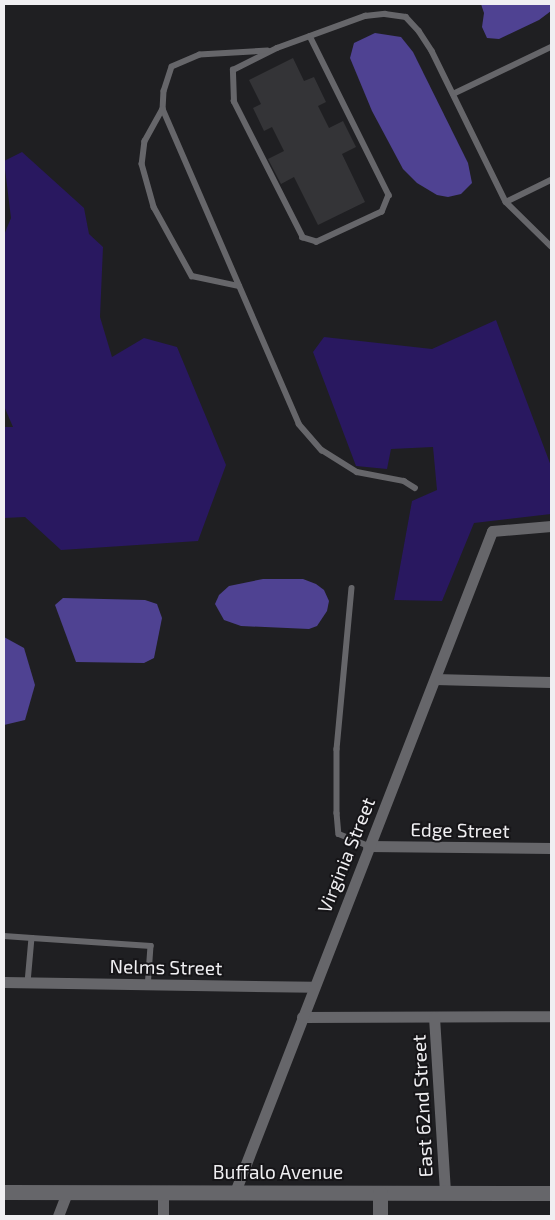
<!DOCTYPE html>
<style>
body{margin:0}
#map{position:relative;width:555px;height:1220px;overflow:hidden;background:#1f1f22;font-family:"Exo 2",sans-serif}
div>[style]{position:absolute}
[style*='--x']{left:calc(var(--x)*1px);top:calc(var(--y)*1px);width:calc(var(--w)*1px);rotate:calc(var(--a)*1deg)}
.green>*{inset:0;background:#291860}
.water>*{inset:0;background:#4f4292}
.building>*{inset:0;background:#343437}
.lane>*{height:5.5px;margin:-2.75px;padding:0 2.75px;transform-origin:2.75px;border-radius:2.75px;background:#66666a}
.street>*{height:11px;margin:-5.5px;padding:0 5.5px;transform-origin:5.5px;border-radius:5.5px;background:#66666a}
.secondary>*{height:15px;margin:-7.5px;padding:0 7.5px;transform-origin:7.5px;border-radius:7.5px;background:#66666a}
span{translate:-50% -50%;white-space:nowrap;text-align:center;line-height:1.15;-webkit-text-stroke:4px #161518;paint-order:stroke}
.street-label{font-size:19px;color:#f0eff2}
.frame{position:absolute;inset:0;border:5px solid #f0eff2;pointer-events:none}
</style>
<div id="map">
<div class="green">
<div style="clip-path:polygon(22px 152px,84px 208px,89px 234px,103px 247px,100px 317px,112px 357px,144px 338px,177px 347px,226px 465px,198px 541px,61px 550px,25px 517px,4px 518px,4px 427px,13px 427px,4px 406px,4px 235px,11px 218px,4px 161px)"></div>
<div style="clip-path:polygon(496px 320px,551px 466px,551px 514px,474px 523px,442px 601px,394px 600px,412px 501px,437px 490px,433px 447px,391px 449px,387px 469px,356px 466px,313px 352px,324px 337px,432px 349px)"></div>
</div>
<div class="water">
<div style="clip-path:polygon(481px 4px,551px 4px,551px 11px,539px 20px,499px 39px,487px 38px,482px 27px,484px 13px)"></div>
<div style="clip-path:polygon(375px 33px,401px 37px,413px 52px,468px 163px,472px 183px,461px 194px,448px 197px,437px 195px,417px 183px,403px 169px,372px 111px,350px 58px,354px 43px)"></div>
<div style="clip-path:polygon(263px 579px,303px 579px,316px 584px,324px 590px,329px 601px,327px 611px,317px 626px,309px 629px,241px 626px,224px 620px,215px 604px,219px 595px,229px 586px)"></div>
<div style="clip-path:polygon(63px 598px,145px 600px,157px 604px,162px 618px,154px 658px,144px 663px,76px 662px,55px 605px)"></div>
<div style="clip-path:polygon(4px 637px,24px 648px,35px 685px,25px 720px,4px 725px)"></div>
</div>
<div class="building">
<div style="clip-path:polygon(293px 58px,304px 81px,314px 77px,326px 102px,318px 106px,329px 128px,343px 121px,356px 147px,342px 154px,365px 202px,318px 225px,294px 177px,281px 184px,268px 159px,284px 151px,272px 127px,264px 131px,253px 108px,261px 104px,249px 80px)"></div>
</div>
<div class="lane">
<div style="--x:310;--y:36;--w:178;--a:63.6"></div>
<div style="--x:389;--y:195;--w:18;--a:112"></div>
<div style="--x:382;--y:212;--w:72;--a:155.2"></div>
<div style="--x:317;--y:242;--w:15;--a:-164"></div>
<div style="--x:303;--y:238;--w:153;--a:-116.9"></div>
<div style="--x:234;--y:102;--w:32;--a:-92"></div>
<div style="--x:233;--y:70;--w:49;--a:-26.6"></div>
<div style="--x:277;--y:48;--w:94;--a:-20"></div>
<div style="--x:365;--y:16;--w:20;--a:-6"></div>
<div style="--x:385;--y:14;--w:21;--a:8"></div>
<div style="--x:406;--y:17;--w:19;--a:47"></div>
<div style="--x:419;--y:31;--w:24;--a:57"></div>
<div style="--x:432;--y:51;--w:168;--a:63.9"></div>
<div style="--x:506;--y:202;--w:63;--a:44.4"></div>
<div style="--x:268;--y:51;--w:68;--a:176.6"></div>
<div style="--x:200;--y:55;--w:30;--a:157"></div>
<div style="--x:172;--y:67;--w:25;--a:108"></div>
<div style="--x:164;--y:91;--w:18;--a:93"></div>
<div style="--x:163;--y:109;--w:343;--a:66.6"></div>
<div style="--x:299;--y:424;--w:35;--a:49"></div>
<div style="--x:322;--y:450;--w:41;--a:32.2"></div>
<div style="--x:357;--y:472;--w:48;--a:10.8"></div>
<div style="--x:404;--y:481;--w:13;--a:32"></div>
<div style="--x:453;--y:94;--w:109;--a:-25.6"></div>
<div style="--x:163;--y:109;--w:37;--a:119"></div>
<div style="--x:145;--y:141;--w:23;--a:97"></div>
<div style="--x:142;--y:164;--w:45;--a:74.4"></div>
<div style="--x:154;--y:207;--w:79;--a:61.2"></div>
<div style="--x:192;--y:276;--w:48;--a:12"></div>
<div style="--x:506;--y:202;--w:50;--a:-26.1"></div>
<div style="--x:352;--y:588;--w:162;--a:95.3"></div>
<div style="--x:337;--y:749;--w:64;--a:90"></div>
<div style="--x:337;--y:813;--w:21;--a:85"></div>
<div style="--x:339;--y:834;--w:31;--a:22"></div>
<div style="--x:4;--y:936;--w:28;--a:4"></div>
<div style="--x:32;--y:938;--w:45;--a:95.1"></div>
<div style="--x:32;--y:938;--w:119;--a:3.8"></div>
<div style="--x:151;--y:946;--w:39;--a:94"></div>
</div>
<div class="street">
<div style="--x:435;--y:679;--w:116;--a:1.5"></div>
<div style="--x:368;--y:846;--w:183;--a:0.6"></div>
<div style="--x:4;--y:982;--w:309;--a:0.9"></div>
<div style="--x:302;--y:1017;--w:249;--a:-0.2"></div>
<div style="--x:434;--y:1017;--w:176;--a:86.4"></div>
<div style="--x:235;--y:1192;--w:709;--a:-68.75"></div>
<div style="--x:492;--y:531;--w:59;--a:-4.8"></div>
<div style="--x:58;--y:1216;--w:26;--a:-69"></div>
<div style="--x:163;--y:1216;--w:25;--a:-90"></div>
</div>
<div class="secondary">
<div style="--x:4;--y:1192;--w:547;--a:0.1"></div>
<div style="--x:380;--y:1216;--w:23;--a:-90"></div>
</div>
<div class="street-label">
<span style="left:460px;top:830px;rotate:1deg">Edge Street</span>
<span style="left:346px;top:855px;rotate:-68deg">Virginia Street</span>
<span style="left:166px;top:967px;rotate:1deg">Nelms Street</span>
<span style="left:422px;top:1106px;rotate:-93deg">East 62nd Street</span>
<span style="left:278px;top:1172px">Buffalo Avenue</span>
</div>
<div class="frame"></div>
</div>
